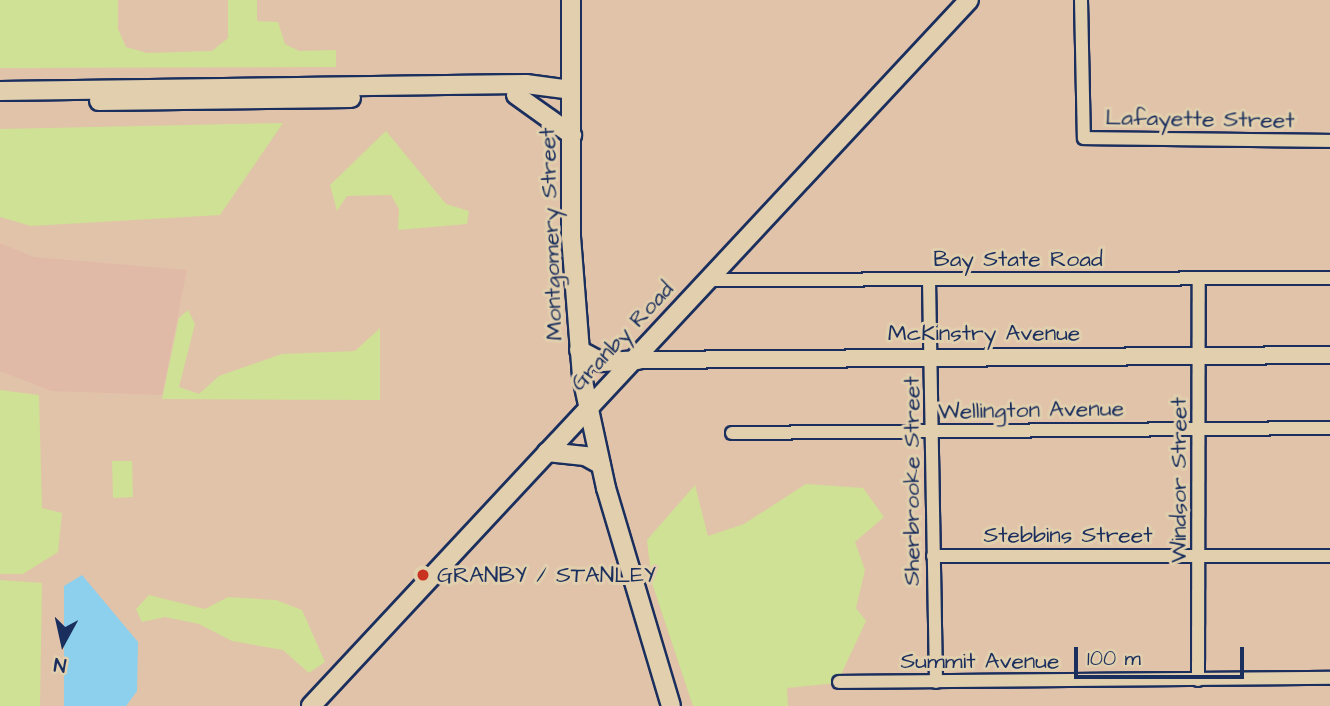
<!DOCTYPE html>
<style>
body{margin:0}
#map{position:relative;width:1330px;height:706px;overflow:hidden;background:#e1c3a9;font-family:"Architects Daughter",sans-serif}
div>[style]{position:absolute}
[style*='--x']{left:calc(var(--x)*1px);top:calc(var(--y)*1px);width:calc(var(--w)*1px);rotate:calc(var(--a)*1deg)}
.built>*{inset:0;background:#e1baa7}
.green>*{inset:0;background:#cee195}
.water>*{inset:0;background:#8cd0ee}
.roads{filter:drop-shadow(2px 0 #1b2f5e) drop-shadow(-2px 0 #1b2f5e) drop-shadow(0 2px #1b2f5e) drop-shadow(0 -2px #1b2f5e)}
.minor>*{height:12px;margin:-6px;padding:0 6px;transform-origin:6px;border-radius:6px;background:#e1cfad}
.tertiary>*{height:16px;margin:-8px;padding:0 8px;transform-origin:8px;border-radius:8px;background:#e1cfad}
.secondary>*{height:18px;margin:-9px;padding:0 9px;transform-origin:9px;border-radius:9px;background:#e1cfad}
.dots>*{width:19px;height:19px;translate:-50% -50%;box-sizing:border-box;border:4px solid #e1cfad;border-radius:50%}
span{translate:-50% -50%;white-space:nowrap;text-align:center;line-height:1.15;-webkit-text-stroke:6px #e1cfad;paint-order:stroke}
.street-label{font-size:23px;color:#1b2f5e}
.poi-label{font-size:23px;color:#1b2f5e}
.left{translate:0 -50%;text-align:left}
.north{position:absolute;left:28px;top:608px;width:70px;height:70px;-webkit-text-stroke:5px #e1cfad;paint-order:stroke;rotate:188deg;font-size:19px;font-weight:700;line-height:28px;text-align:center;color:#1b2f5e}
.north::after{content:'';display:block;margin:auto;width:24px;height:32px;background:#1b2f5e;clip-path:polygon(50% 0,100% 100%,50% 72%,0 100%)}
.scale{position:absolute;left:1074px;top:647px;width:170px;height:32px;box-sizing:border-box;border:4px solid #1b2f5e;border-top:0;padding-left:9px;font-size:21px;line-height:24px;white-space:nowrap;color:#1b2f5e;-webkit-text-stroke:5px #e1cfad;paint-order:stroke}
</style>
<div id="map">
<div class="built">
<div style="clip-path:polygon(0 243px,34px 257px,187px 270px,162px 395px,51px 391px,0 371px)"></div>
</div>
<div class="green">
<div style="clip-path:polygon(0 0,118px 0,118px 29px,126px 47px,147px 53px,212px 51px,228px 38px,228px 0,257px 0,257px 21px,278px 22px,285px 44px,299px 51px,336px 50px,336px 67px,0 68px)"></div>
<div style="clip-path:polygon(283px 123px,220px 215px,31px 226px,0 217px,0 129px)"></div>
<div style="clip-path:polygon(386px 131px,446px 204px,469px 211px,467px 224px,398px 230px,399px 209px,391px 195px,347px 196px,337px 211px,330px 185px)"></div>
<div style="clip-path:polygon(188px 310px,195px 324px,179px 387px,199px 394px,219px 376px,282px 354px,355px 351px,380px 328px,380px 400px,162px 399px,179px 318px)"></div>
<div style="clip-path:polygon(0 390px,39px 395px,42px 508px,62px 513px,58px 552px,23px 574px,0 574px)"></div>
<div style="clip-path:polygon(112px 461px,132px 461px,133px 497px,113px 498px)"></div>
<div style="clip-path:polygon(806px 484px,863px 488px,884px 517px,855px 542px,865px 570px,856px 608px,866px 621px,837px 683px,787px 688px,788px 706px,693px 706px,652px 583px,647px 540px,695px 485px,708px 536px,744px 524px)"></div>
<div style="clip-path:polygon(0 580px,42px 583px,40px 706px,0 706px)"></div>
<div style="clip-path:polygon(149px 595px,205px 609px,228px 597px,276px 600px,302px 610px,325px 662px,309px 673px,283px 650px,232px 641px,199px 624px,165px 617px,142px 622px,136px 609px)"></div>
</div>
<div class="water">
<div style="clip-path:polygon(82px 575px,138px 642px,137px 691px,126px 706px,64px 706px,64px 586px)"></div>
</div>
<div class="roads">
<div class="minor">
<div style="--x:1081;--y:0;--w:138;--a:88.8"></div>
<div style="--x:1084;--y:138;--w:246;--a:0.7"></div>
<div style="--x:705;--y:280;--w:625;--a:-0.18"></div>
<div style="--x:929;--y:280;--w:402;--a:89"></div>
<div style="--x:732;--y:433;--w:598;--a:-0.48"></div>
<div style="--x:933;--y:556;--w:397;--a:0"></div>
<div style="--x:1198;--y:680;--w:401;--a:-89.9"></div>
<div style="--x:839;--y:682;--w:491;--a:-0.5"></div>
</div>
<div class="tertiary">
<div style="--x:638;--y:360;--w:692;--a:-0.41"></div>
</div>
<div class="secondary">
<div style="--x:571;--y:0;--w:237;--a:90"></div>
<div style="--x:571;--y:237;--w:140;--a:85.5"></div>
<div style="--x:582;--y:377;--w:114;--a:77.8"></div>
<div style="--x:606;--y:488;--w:227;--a:73.4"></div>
<div style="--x:0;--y:91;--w:526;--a:-0.76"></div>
<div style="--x:526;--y:84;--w:45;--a:7.6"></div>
<div style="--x:516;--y:95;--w:69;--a:35.5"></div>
<div style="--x:99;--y:101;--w:252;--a:-0.7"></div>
<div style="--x:579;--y:350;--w:26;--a:28"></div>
<div style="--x:602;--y:362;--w:36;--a:-3"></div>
<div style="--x:547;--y:452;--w:38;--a:6"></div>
<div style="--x:585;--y:456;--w:18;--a:29"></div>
<div style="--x:311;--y:706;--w:965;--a:-47.02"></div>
</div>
</div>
<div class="dots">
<div style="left:423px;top:575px;background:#c8321e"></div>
</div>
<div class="street-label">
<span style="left:1200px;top:119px;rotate:1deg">Lafayette Street</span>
<span style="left:551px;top:234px;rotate:-92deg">Montgomery Street</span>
<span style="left:1018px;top:259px">Bay State Road</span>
<span style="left:984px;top:333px">McKinstry Avenue</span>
<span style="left:622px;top:336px;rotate:-47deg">Granby Road</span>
<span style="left:1031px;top:410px;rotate:-1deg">Wellington Avenue</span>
<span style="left:1179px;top:480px;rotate:-90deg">Windsor Street</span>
<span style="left:912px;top:481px;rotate:-90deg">Sherbrooke Street</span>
<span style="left:1068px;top:535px">Stebbins Street</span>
<span style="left:980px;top:661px">Summit Avenue</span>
</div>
<div class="poi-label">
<span class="left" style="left:437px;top:575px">GRANBY / STANLEY</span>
</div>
<div class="north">N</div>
<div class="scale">100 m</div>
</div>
